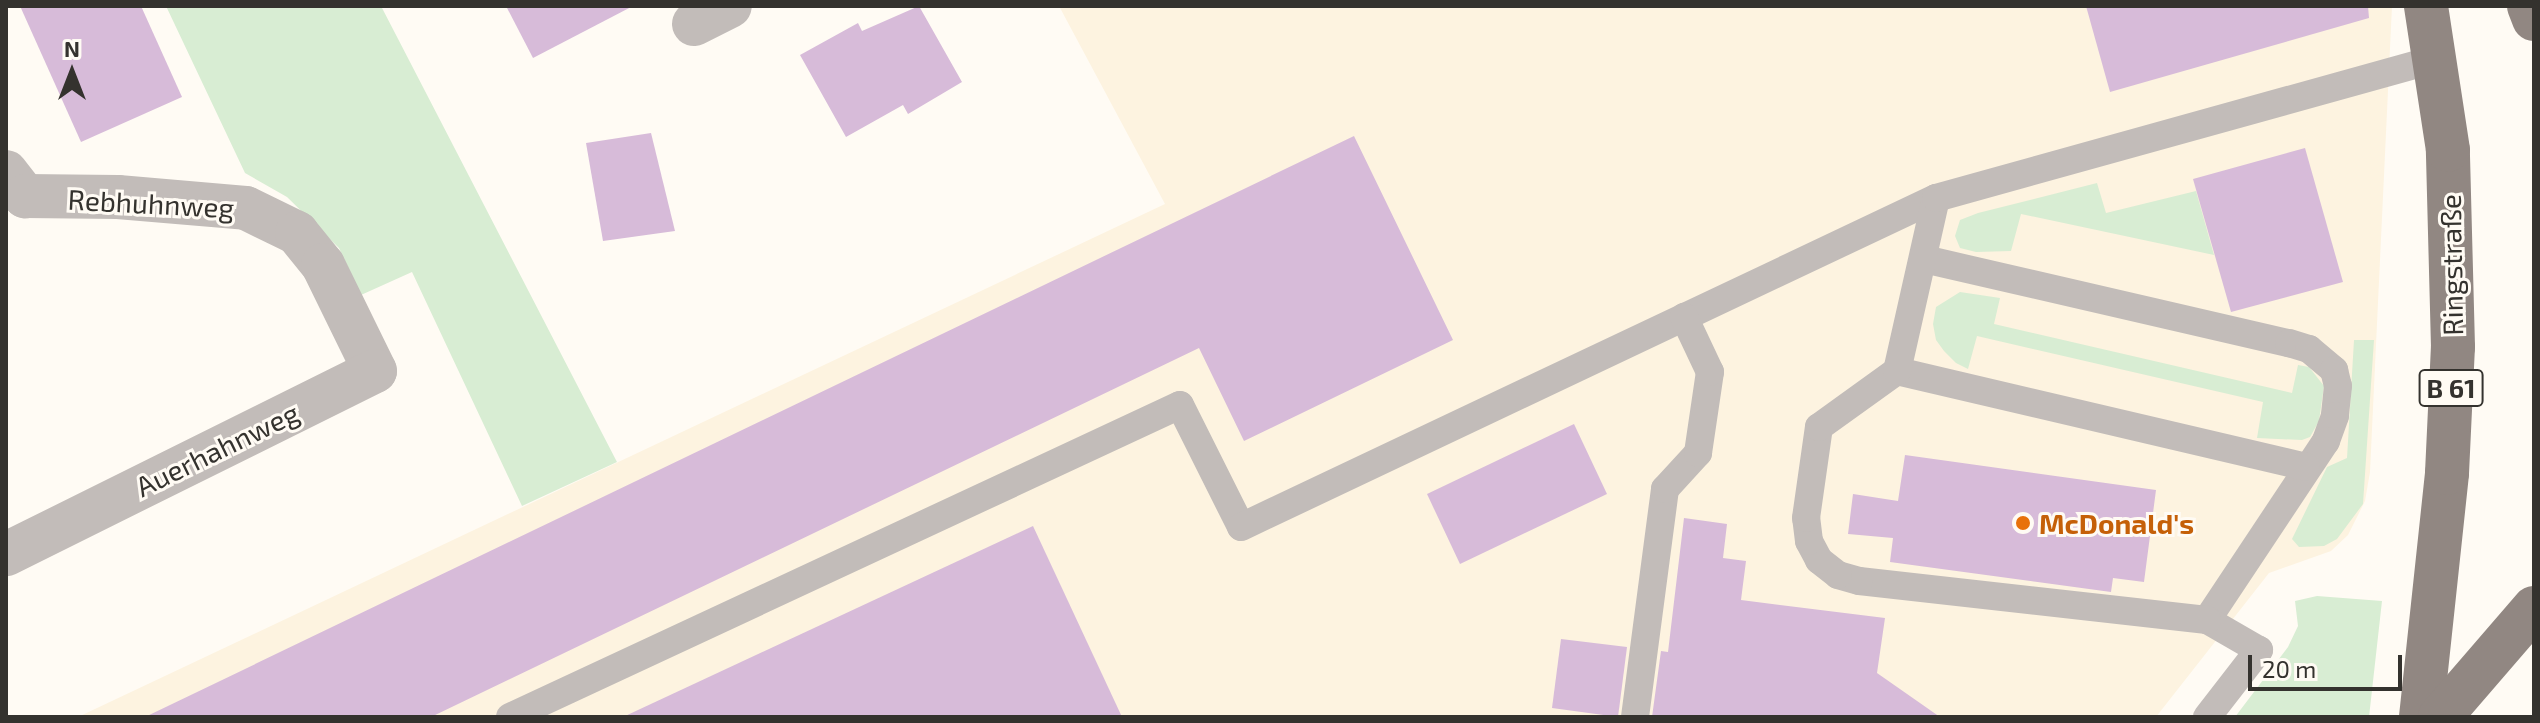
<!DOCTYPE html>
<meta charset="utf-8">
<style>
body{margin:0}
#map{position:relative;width:2540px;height:723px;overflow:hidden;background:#fffbf4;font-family:"Exo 2",sans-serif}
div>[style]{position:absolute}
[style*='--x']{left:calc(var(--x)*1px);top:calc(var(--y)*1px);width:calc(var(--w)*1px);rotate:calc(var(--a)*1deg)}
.built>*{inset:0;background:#fdf3e0}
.green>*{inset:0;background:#d8edd3}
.building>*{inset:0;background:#d7bbd9}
.lane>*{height:28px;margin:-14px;padding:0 14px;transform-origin:14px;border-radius:14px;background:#c2bcb9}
.street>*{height:44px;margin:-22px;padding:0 22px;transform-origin:22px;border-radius:22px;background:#c2bcb9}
.primary>*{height:44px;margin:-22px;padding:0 22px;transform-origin:22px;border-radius:22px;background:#918782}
.dots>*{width:22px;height:22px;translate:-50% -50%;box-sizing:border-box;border:4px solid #fffbf4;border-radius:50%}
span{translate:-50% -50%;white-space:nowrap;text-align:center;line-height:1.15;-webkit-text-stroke:6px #fffbf4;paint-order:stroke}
.shield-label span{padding:2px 6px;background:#fffbf4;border:2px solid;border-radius:6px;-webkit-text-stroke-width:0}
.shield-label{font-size:26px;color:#34322e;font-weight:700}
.street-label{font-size:28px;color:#34322e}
.food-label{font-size:28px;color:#c56008;font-weight:700}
.left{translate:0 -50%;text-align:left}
.frame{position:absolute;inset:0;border:8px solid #34322e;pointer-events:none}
.north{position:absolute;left:32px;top:32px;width:80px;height:80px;-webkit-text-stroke:6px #fffbf4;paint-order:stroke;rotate:0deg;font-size:22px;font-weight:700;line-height:32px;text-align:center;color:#34322e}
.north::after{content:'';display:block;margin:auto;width:28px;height:36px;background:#34322e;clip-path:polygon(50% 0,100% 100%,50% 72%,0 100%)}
.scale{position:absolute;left:2248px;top:655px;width:154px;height:36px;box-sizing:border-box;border:4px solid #34322e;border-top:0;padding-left:10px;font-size:24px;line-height:28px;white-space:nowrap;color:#34322e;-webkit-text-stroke:6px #fffbf4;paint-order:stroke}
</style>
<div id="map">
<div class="built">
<div style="clip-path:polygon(1059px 6px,2392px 6px,2370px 472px,2365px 501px,2348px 535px,2331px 551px,2269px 573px,2156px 717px,78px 717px,1165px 204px)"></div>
</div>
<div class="green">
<div style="clip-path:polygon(166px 6px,381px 6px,617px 462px,522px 506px,412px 272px,361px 295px,339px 248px,287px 197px,245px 173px)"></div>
<div style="clip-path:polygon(2097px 183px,2106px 213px,2196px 191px,2214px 255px,2021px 214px,2011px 251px,1976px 252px,1960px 248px,1955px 236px,1960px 220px,1978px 213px)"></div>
<div style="clip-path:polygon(1960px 292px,2000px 298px,1994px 324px,2292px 393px,2298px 365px,2309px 367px,2324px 386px,2319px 421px,2310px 437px,2302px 440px,2257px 438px,2263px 402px,1977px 336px,1968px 369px,1956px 363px,1944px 351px,1936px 340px,1933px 324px,1936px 307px)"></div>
<div style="clip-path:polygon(2354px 340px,2374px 340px,2363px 504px,2337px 539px,2324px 546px,2299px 547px,2292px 539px,2327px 467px,2347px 458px)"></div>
<div style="clip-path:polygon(2317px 596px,2382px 601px,2369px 717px,2235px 717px,2288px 647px,2298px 626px,2295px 601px)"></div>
</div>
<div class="building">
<div style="clip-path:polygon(20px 6px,141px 6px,182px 97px,81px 142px)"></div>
<div style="clip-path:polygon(506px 6px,633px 6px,533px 58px)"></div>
<div style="clip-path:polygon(919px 6px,962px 82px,908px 114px,903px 105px,846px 137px,800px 55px,858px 23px,862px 31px)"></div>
<div style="clip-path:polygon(2086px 6px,2368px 6px,2369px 18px,2110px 92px)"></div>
<div style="clip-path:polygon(651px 133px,675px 231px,603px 241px,586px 143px)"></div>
<div style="clip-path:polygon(1354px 136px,1453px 340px,1244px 441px,1199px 348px,431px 717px,145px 717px)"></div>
<div style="clip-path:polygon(2305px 148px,2343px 282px,2231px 312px,2193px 179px)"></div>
<div style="clip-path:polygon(1574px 424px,1607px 494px,1460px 564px,1427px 494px)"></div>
<div style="clip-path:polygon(1905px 455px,2156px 490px,2144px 582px,2113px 578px,2111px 592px,1890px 562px,1893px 538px,1848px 534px,1853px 494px,1898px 501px)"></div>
<div style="clip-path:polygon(1684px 518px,1727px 524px,1723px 558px,1746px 561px,1741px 600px,1885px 618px,1877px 673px,1940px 717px,1652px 717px,1661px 651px,1668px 652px)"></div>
<div style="clip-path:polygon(1033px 526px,1122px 717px,623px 717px)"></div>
<div style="clip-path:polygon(1561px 639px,1627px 647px,1618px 717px,1552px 708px)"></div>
</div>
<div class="lane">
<div style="--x:1924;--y:259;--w:375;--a:13"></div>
<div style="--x:2289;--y:343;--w:21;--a:17"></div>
<div style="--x:2309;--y:349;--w:33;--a:40"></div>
<div style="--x:2334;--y:370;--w:16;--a:76"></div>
<div style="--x:2338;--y:386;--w:30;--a:96"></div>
<div style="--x:2335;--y:416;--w:27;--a:110"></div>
<div style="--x:2326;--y:441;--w:215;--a:123.6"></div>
<div style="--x:1897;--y:371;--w:420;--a:13.2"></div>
<div style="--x:510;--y:717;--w:739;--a:-24.97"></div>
<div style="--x:1180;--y:405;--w:136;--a:63.4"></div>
<div style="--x:1241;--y:527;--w:769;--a:-25.33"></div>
<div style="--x:1635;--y:717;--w:230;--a:-82.5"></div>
<div style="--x:1665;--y:489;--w:49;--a:-47.5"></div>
<div style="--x:1698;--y:453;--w:82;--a:-81.6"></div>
<div style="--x:1710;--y:372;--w:61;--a:-115.3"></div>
<div style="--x:2207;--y:717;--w:85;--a:-52.2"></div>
<div style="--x:2259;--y:650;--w:60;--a:-150"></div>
<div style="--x:2207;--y:620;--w:350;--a:-173.6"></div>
<div style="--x:1859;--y:581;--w:22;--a:-164"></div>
<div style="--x:1838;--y:575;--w:24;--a:-142"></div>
<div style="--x:1819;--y:560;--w:21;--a:-118"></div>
<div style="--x:1809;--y:541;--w:23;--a:-97"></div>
<div style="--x:1806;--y:518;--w:92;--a:-81.9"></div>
<div style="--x:1819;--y:427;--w:96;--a:-35.7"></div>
<div style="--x:1897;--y:371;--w:177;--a:-77.3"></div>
<div style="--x:1936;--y:198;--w:519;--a:-15.54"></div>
</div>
<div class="street">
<div style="--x:694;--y:24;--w:40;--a:-26.6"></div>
<div style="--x:6;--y:172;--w:31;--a:52"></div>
<div style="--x:25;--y:196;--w:93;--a:0.6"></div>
<div style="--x:118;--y:197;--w:128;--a:4.9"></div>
<div style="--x:246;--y:208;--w:57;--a:26.1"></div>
<div style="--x:297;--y:233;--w:41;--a:50.9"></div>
<div style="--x:323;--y:265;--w:118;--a:63.9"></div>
<div style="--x:375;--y:371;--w:412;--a:153.6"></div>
</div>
<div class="primary">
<div style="--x:2529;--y:6;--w:14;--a:69"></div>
<div style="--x:2421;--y:717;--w:245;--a:-83.9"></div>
<div style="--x:2447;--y:473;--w:126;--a:-87.3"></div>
<div style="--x:2453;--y:347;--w:197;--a:-91.5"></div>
<div style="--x:2448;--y:150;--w:146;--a:-98.7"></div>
<div style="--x:2440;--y:717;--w:144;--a:-49.2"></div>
</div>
<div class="dots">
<div style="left:2023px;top:523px;background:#e8710a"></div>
</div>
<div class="shield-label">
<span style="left:2451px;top:388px">B 61</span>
</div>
<div class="street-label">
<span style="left:151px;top:203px;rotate:3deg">Rebhuhnweg</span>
<span style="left:2451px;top:265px;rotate:-91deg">Ringstraße</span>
<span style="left:217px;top:449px;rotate:-26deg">Auerhahnweg</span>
</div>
<div class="food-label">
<span class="left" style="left:2039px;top:523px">McDonald's</span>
</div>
<div class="frame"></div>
<div class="north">N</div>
<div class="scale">20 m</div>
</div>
